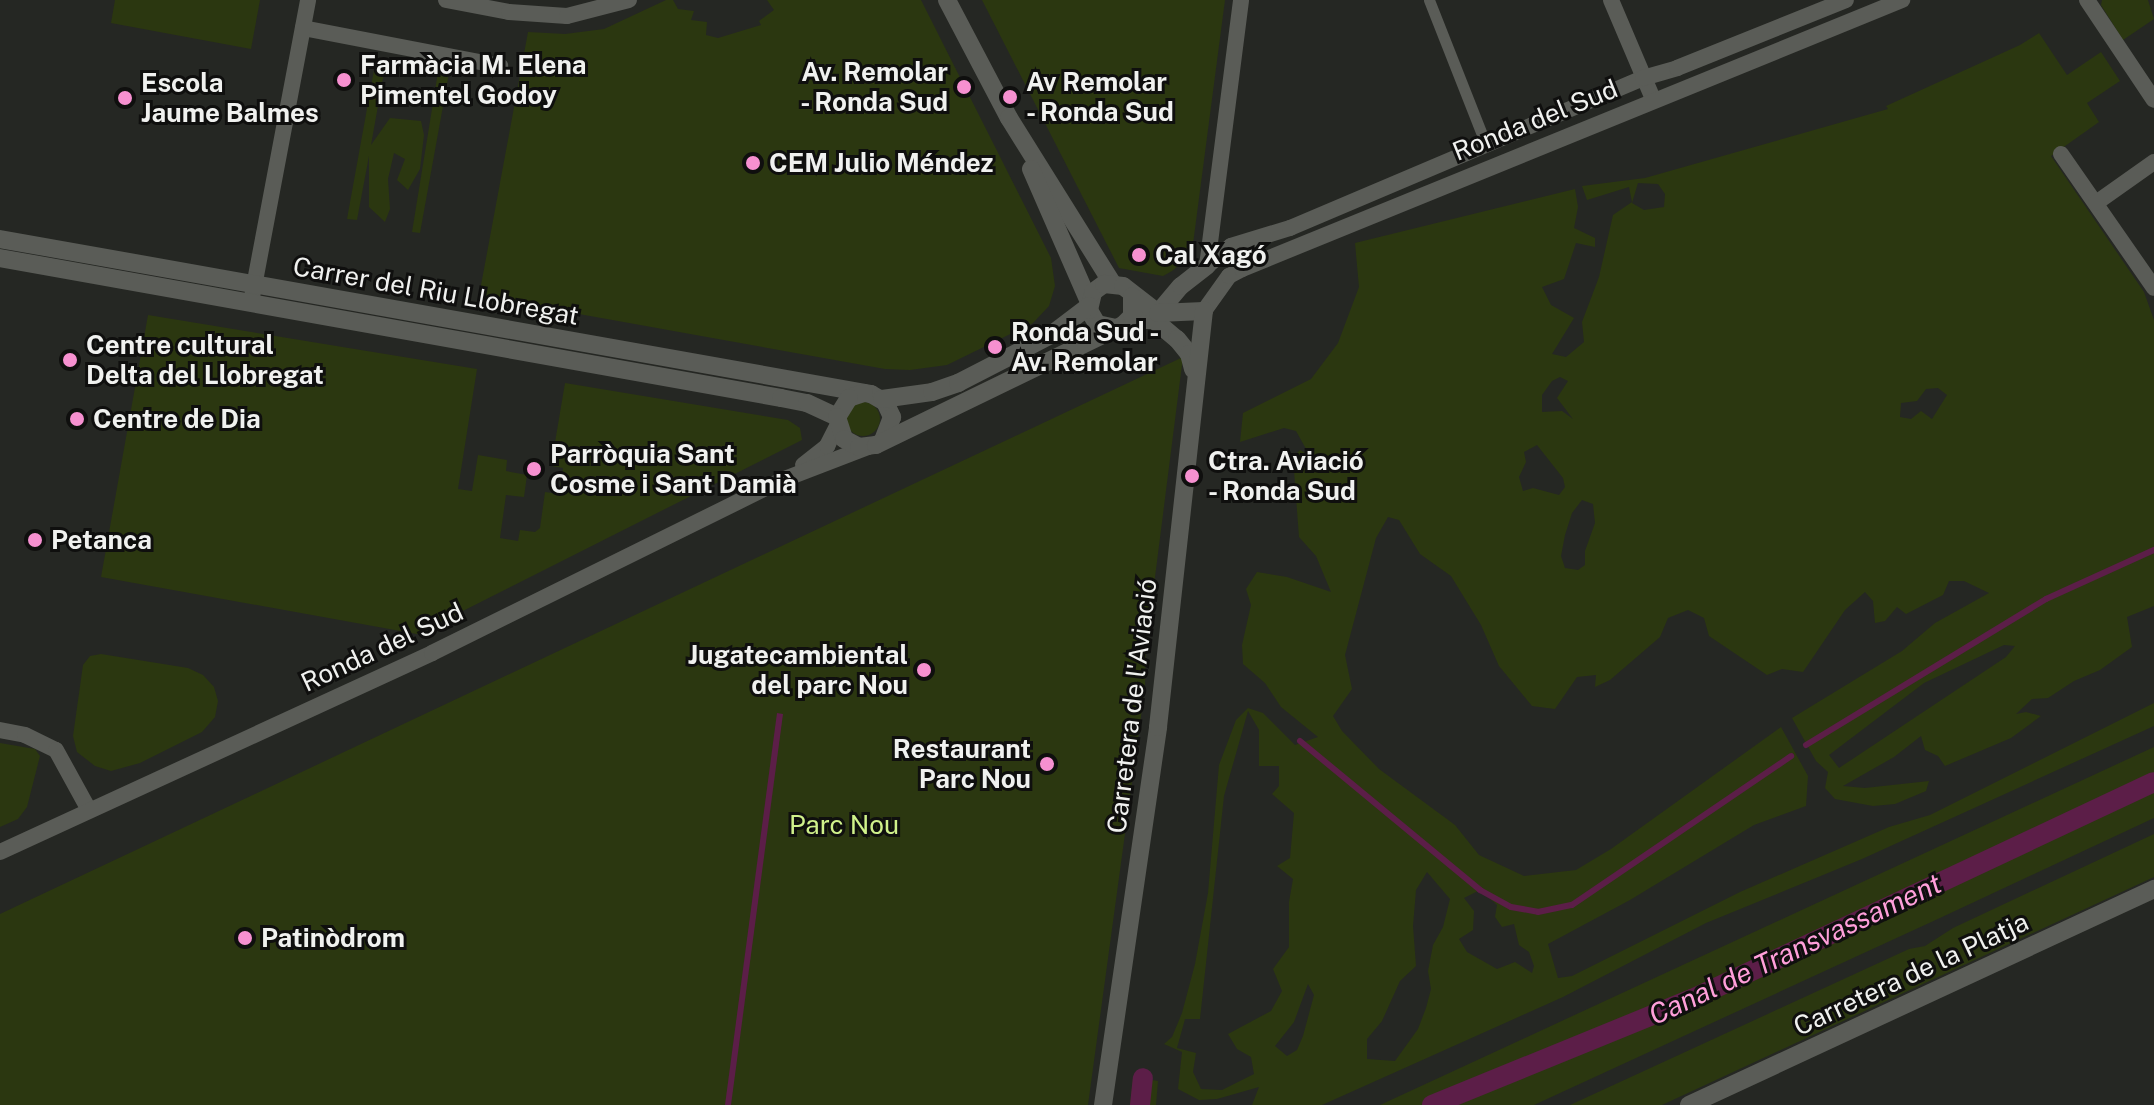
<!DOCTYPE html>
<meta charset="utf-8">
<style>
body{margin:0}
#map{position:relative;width:2154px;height:1105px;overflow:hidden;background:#252723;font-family:"Public Sans",sans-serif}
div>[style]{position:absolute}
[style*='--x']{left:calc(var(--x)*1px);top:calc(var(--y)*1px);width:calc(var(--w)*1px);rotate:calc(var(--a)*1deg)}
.green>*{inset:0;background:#2b3710}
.round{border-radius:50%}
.water>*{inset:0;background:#5c1e48}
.stream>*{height:6px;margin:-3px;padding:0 3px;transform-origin:3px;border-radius:3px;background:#5c1e48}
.canal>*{height:20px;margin:-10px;padding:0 10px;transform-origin:10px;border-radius:10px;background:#5c1e48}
.pedestrian>*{height:11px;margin:-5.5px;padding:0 5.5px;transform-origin:5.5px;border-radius:5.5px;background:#5a5c57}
.minor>*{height:16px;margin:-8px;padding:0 8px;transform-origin:8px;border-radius:8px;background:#5a5c57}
.tertiary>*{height:18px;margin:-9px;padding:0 9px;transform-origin:9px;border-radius:9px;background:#5a5c57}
.dots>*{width:22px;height:22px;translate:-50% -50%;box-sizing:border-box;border:4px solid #0f0f0e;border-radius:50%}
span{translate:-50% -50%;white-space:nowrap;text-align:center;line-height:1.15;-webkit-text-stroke:6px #0f0f0e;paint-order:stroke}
.poi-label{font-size:26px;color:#f0f1ef;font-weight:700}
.left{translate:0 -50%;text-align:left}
.right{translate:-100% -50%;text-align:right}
.street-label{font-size:26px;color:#f0f1ef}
.park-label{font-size:26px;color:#d0f18b}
.water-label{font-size:28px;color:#ff9fda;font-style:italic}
</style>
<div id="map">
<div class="green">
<div style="clip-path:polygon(115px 0,260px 0,251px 49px,111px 23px)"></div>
<div style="clip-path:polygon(666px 0,673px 0,678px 9px,694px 11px,691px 20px,707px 22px,706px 35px,718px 38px,761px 25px,759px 21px,774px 10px,767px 0,921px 0,1051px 258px,1055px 286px,1049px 306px,1033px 323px,947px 365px,910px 370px,885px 369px,479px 296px,528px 32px,565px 34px,604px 29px)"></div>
<div style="clip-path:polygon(982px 0,1225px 0,1193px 244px,1183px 262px,1172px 271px,1163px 276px,1119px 268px)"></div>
<div style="clip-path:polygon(2102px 0,2148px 0,2154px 19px,2123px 40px,2101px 5px)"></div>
<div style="clip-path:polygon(evenodd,2039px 33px,2067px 75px,2101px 52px,2120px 81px,2087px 103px,2099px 122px,2051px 156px,2144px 292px,2154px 320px,2154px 606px,2127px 617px,2132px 647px,2100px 670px,2074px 681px,2048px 698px,2032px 699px,2016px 714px,2026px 712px,2041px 716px,2011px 738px,1945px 766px,1938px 756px,1925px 750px,1921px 736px,1894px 757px,1843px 786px,1865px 788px,1929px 781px,1926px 791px,1895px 804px,1873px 806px,1835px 799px,1825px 788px,1828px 772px,1816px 761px,1792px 718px,1902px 651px,1935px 623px,1989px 593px,1964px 581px,1949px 581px,1943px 595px,1906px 614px,1897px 607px,1885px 621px,1875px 623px,1873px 601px,1865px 592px,1845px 610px,1803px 672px,1782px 669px,1767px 675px,1709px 636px,1704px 618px,1688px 610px,1668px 618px,1660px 637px,1610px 680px,1595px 687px,1596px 675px,1577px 677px,1555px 709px,1532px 706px,1499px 666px,1481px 625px,1451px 576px,1420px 554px,1399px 520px,1388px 517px,1376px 538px,1345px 655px,1352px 689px,1333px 716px,1342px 731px,1379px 769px,1455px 825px,1479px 855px,1524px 876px,1576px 870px,1611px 849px,1781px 727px,1808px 776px,1806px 806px,1754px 825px,1630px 900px,1548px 944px,1558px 978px,1572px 976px,1740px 892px,1889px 827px,1930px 815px,2154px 703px,2154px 726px,1862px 859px,1706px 923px,1563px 997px,1322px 1105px,1252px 1105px,1259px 1087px,1217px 1099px,1199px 1100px,1178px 1089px,1182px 1052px,1164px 1044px,1172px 1037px,1182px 1013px,1195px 964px,1208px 893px,1219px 765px,1236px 720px,1248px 708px,1263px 713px,1295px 745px,1318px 737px,1281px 707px,1265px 683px,1243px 664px,1242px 645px,1251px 605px,1246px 589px,1257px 572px,1287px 577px,1331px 592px,1316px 556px,1299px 537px,1293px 457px,1300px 450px,1310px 456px,1296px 431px,1284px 428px,1240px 442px,1243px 413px,1311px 379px,1338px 343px,1359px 287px,1355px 243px,1575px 189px,1578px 207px,1574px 228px,1595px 238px,1595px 247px,1576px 243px,1564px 279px,1542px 287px,1551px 305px,1574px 318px,1552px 354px,1566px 357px,1584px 342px,1582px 322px,1599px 277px,1613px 215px,1632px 202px,1629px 187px,1587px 200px,1582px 186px,1645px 178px,1888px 109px,1886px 106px,2020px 45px,2039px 33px,1638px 183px,1658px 184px,1665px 194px,1664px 207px,1644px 210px,1632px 203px,1638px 183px,2039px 33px,1560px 377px,1568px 381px,1557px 398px,1573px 419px,1562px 411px,1542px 412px,1542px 395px,1552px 381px,1560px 377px,2039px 33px,1938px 388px,1947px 395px,1932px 419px,1921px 411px,1911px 419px,1900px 417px,1901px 403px,1917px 401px,1926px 389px,1938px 388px,2039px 33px,1537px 445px,1563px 478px,1565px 487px,1559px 495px,1533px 488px,1523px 491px,1519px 477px,1526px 462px,1524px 452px,1537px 445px,2039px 33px,1582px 500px,1593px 504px,1595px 523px,1585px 551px,1585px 565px,1578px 570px,1565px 568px,1561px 556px,1565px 535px,1572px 513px,1582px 500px,2039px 33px,2004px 645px,2015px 646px,2006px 657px,1839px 768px,1829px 755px,1924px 683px,2004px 645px,2039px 33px,1248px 711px,1259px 730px,1259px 766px,1279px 766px,1279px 786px,1272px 794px,1294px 813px,1290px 858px,1277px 866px,1293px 879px,1289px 902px,1289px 947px,1273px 969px,1282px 991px,1271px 1011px,1228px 1034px,1237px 1049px,1251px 1057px,1254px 1074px,1222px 1090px,1201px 1089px,1193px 1072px,1196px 1053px,1177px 1048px,1185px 1019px,1200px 1019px,1224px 796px,1248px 711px,2039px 33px,1427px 872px,1450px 899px,1443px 927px,1433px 945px,1428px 971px,1431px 989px,1426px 1008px,1418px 1029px,1395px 1061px,1367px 1059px,1367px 1039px,1382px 1021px,1400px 981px,1416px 966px,1413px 926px,1416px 890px,1427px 872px,2039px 33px,1480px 890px,1497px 905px,1495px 917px,1502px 927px,1514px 924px,1519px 945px,1529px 952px,1534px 966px,1532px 973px,1515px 962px,1497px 969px,1467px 952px,1459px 939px,1473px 930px,1474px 911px,1464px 898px,1480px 890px,2039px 33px,1308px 984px,1314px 995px,1303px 1036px,1297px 1050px,1287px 1056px,1275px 1046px,1294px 1022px,1308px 984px)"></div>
<div style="clip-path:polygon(376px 59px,386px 61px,371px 145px,390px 118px,421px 121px,424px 135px,420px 169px,408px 190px,397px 180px,405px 159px,394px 153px,388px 179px,390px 209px,385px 222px,369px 207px,369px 156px,357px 220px,347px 219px)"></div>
<div style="clip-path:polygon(438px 72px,449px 73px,420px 233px,412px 232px)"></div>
<div style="clip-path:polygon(148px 315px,477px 369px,458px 489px,472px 491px,478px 455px,507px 460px,506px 471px,527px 475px,524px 497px,506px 495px,500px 538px,518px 541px,520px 530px,535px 532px,540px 528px,545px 492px,559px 494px,563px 468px,551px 466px,565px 383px,788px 420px,800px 428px,802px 440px,417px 634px,101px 577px)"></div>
<div style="clip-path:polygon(1183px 357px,1146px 648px,1145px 687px,1088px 1105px,0 1105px,0 914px)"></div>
<div class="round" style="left:846px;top:402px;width:34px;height:34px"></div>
<div style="clip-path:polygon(101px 654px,188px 668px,203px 675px,214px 687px,218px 701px,215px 717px,202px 732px,140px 763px,111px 771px,95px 766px,77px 752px,73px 736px,83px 665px,90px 656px)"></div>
<div style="clip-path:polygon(0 743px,35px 749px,40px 756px,27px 807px,18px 819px,0 827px)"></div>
<div style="clip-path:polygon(2154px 747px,2154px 818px,1940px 918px,1534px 1105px,1380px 1105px)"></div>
<div style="clip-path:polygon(2154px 834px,2154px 877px,1662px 1105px,1570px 1105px,1909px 949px,1925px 946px,1953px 928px)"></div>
<div style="clip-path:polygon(1133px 1077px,1158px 1081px,1156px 1105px,1130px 1105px)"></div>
</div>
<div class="water">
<div style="clip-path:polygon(777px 713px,783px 714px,731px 1105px,725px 1105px)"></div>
</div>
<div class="stream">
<div style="--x:1300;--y:741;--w:234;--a:39.6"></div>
<div style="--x:1480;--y:890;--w:35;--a:29"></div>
<div style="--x:1511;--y:907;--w:27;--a:10"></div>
<div style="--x:1538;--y:912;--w:35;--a:-12"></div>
<div style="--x:1572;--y:905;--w:265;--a:-34.2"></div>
<div style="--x:1806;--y:745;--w:281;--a:-31.3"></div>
<div style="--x:2046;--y:599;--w:119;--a:-24.4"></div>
</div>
<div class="canal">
<div style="--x:1140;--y:1105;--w:27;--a:-84"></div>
<div style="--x:1432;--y:1105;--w:281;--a:-22.2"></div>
<div style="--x:1692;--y:999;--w:510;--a:-25.16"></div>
</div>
<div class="pedestrian">
<div style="--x:1429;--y:0;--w:142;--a:68.5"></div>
</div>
<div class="minor">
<div style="--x:446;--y:0;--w:64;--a:10.8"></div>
<div style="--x:509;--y:12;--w:58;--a:3.9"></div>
<div style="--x:567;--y:16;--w:64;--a:-14.5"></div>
<div style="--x:1611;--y:0;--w:108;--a:67"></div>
<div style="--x:2087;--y:0;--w:120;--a:56.2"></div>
<div style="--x:303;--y:28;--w:201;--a:10.9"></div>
<div style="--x:2061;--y:154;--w:163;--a:55.2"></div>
<div style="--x:2096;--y:203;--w:71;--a:-35.3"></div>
<div style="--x:1207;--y:266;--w:31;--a:-40"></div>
<div style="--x:1231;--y:246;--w:62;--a:-17"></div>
<div style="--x:1290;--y:228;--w:384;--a:-23"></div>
<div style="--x:1643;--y:78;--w:35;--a:-16"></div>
<div style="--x:1677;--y:68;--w:182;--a:-21.9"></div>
<div style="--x:1207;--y:266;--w:268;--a:-82.7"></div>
<div style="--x:252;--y:297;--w:302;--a:-79.3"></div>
<div style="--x:1204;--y:311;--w:43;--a:-54.5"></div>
<div style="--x:1229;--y:276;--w:15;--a:-28"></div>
<div style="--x:1242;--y:269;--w:713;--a:-22.17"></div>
<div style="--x:803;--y:465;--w:31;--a:-38"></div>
<div style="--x:827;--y:446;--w:25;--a:-63"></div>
<div style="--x:0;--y:730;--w:25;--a:11"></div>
<div style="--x:25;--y:735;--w:34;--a:26"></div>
<div style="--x:56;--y:750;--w:68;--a:61.2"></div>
<div style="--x:0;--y:852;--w:476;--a:-24.7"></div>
<div style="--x:432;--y:653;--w:390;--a:-26.3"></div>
<div style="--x:782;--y:480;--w:92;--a:-21"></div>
</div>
<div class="tertiary">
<div style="--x:947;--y:0;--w:133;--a:62.3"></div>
<div style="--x:1009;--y:118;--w:195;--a:58"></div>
<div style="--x:1031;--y:169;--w:145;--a:66.4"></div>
<div style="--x:0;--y:239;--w:885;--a:10.09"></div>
<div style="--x:871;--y:394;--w:16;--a:30"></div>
<div style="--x:885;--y:402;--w:17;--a:65"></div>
<div style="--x:892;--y:417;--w:25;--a:111"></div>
<div style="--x:0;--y:258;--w:793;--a:10.16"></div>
<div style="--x:781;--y:398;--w:26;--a:11"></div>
<div style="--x:807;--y:403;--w:33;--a:25"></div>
<div style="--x:1158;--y:313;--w:35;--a:-50"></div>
<div style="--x:1181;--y:286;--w:33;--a:-38"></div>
<div style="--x:1129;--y:320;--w:25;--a:0"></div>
<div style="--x:1154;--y:320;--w:30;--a:40"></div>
<div style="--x:1177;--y:339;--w:19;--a:51"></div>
<div style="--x:1189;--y:354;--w:16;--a:75"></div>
<div style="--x:1116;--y:328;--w:19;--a:-168"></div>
<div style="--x:1097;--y:324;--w:16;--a:-120"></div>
<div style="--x:1089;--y:310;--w:18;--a:-77"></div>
<div style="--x:1093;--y:292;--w:14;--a:-36"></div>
<div style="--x:1104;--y:284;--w:19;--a:6"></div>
<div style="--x:1123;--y:286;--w:44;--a:37.6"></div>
<div style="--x:1158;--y:313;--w:46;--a:-2.5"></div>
<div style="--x:864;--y:393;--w:16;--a:162"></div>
<div style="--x:849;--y:398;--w:22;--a:122"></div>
<div style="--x:837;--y:417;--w:23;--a:72"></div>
<div style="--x:844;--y:439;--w:17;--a:28"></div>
<div style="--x:859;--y:447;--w:17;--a:-7"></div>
<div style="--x:876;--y:445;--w:275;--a:-25.9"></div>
<div style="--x:1123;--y:325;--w:13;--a:-45"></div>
<div style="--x:1132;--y:316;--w:20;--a:-90"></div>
<div style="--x:882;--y:399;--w:50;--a:-8"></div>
<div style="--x:932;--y:392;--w:28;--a:-19"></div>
<div style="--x:958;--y:383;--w:105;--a:-27.3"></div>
<div style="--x:1051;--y:335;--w:48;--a:-37.3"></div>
<div style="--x:1103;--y:1105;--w:382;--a:-81.7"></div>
<div style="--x:1158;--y:727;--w:419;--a:-83.7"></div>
<div style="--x:1689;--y:1105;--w:513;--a:-24.92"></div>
</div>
<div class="dots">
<div style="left:344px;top:80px;background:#f690d0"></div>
<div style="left:964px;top:87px;background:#f690d0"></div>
<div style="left:1010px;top:97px;background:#f690d0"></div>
<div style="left:125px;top:98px;background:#f690d0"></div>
<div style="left:753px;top:163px;background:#f690d0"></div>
<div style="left:1139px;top:255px;background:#f690d0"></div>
<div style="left:995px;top:347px;background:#f690d0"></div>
<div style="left:70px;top:360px;background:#f690d0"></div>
<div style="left:77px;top:419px;background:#f690d0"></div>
<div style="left:534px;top:469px;background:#f690d0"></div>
<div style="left:1192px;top:476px;background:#f690d0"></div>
<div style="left:35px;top:540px;background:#f690d0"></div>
<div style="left:924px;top:670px;background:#f690d0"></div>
<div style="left:1047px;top:764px;background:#f690d0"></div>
<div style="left:245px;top:938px;background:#f690d0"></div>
</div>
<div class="poi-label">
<span class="left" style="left:360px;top:80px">Farmàcia M. Elena<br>Pimentel Godoy</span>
<span class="right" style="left:948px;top:87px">Av. Remolar<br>- Ronda Sud</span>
<span class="left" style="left:1026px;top:97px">Av Remolar<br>- Ronda Sud</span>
<span class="left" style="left:141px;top:98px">Escola<br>Jaume Balmes</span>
<span class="left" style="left:769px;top:163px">CEM Julio Méndez</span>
<span class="left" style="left:1155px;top:255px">Cal Xagó</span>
<span class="left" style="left:1011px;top:347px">Ronda Sud -<br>Av. Remolar</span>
<span class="left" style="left:86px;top:360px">Centre cultural<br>Delta del Llobregat</span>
<span class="left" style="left:93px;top:419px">Centre de Dia</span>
<span class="left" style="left:550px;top:469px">Parròquia Sant<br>Cosme i Sant Damià</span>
<span class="left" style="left:1208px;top:476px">Ctra. Aviació<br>- Ronda Sud</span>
<span class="left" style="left:51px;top:540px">Petanca</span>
<span class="right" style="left:908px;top:670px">Jugatecambiental<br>del parc Nou</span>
<span class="right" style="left:1031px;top:764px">Restaurant<br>Parc Nou</span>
<span class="left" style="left:261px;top:938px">Patinòdrom</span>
</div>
<div class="street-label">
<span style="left:1535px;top:120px;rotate:-22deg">Ronda del Sud</span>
<span style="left:436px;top:291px;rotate:10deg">Carrer del Riu Llobregat</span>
<span style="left:382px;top:647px;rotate:-25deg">Ronda del Sud</span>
<span style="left:1132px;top:706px;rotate:-83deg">Carretera de l'Aviació</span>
<span style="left:1911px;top:974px;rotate:-25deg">Carretera de la Platja</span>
</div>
<div class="park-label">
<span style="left:844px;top:825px">Parc Nou</span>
</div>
<div class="water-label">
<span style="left:1795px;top:949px;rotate:-25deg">Canal de Transvassament</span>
</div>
</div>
